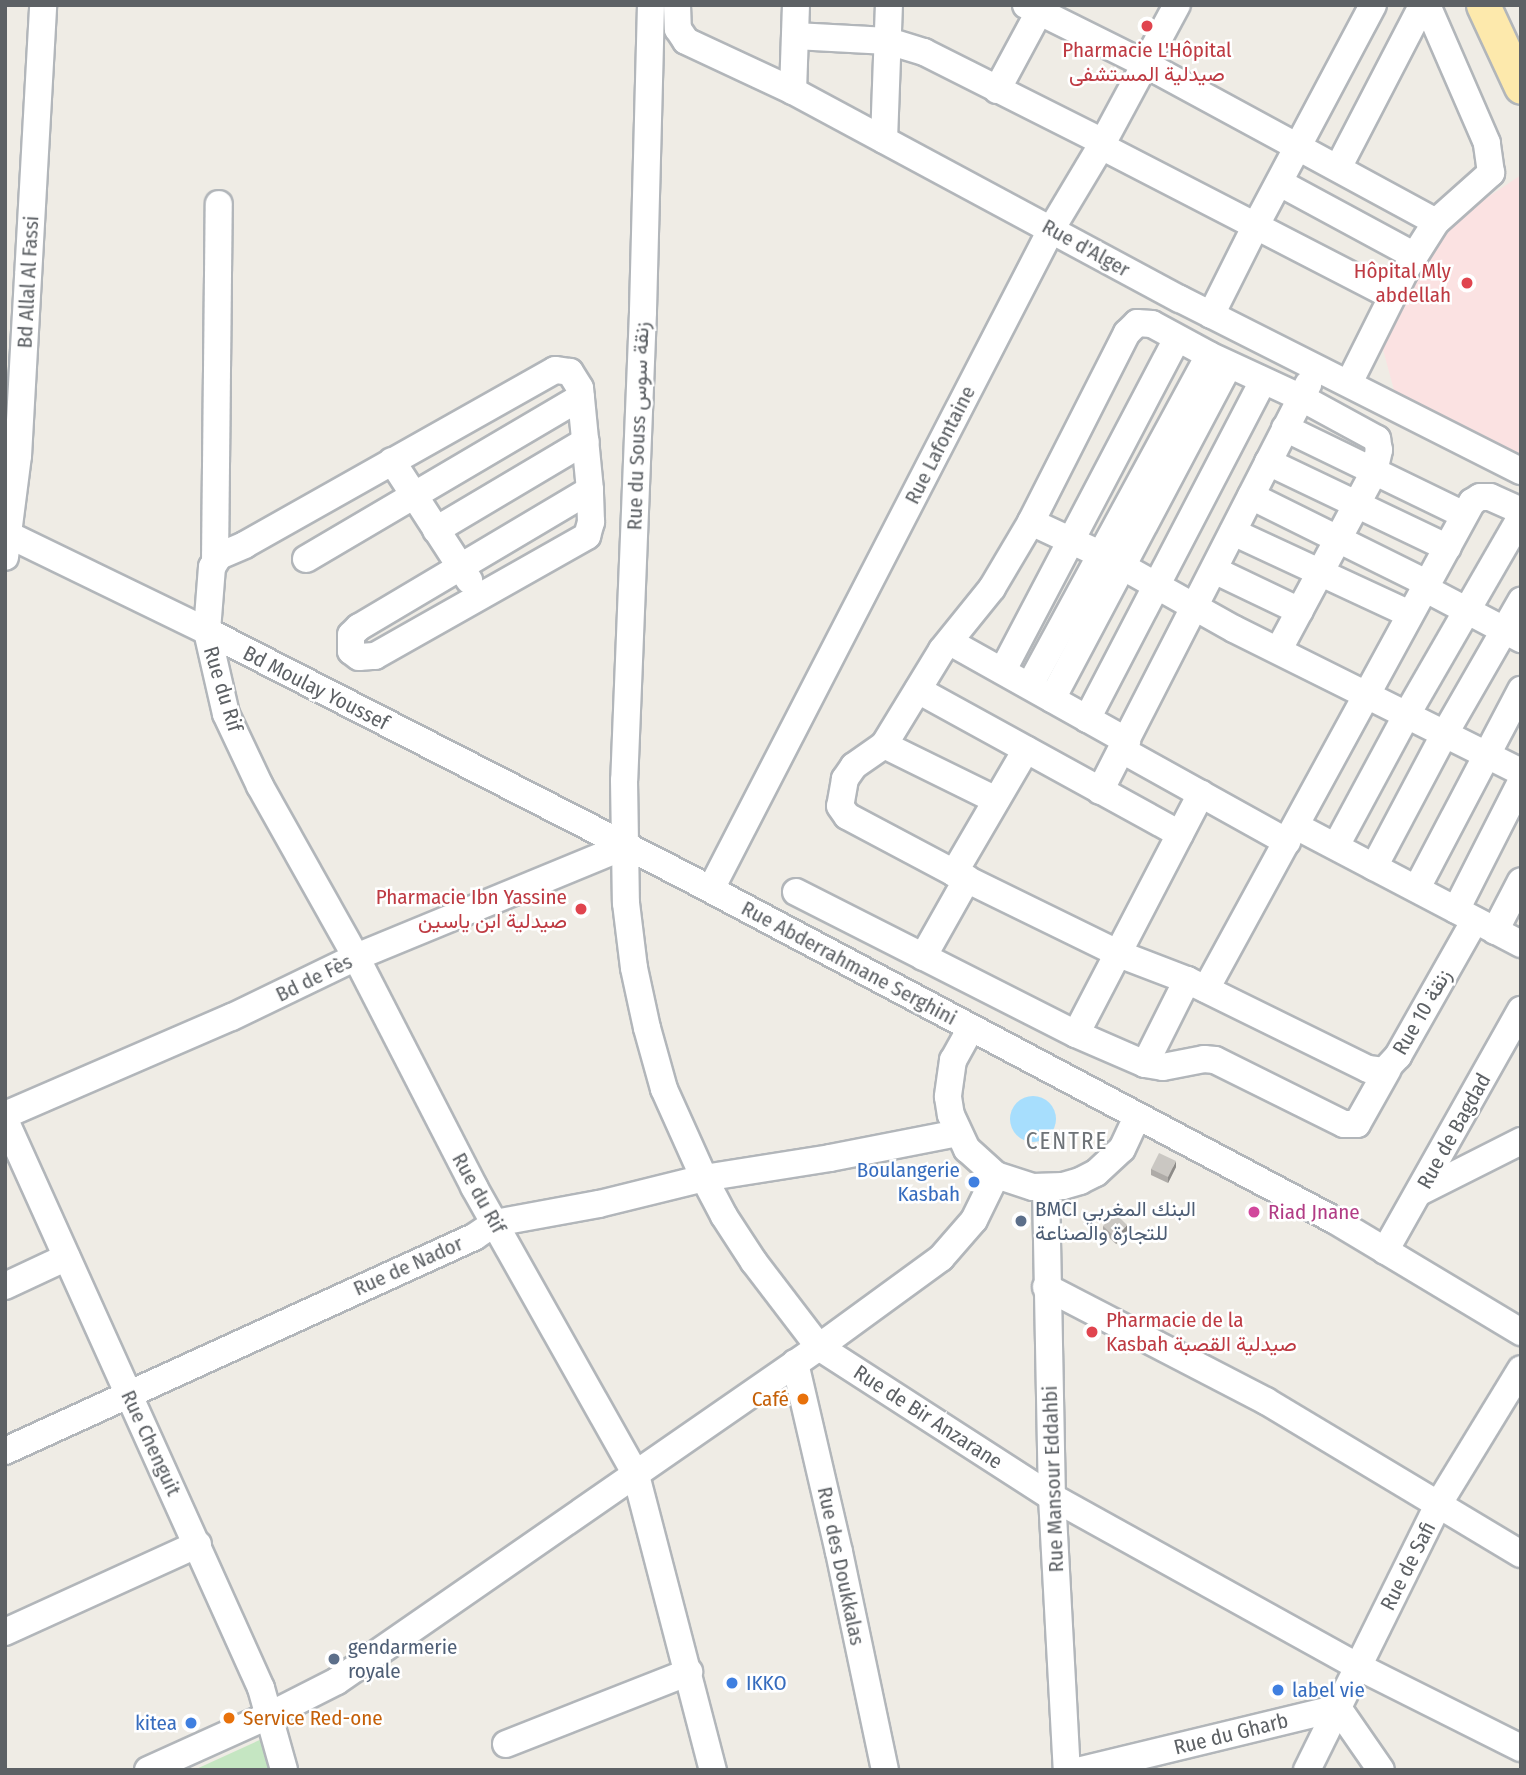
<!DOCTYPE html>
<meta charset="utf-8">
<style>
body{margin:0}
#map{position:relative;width:1526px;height:1775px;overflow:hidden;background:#efece5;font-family:"Fira Sans Condensed",Vazirmatn,sans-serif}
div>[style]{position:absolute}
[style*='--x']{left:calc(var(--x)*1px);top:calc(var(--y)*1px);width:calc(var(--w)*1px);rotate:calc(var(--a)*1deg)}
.medical>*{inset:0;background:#fbe2e2}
.green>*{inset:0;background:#c5e6c2}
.water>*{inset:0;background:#a7defd}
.round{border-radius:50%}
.roads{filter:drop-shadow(2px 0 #b2b6ba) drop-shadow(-2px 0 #b2b6ba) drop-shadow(0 2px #b2b6ba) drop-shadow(0 -2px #b2b6ba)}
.minor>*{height:26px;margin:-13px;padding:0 13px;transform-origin:13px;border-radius:13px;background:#fff}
.major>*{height:33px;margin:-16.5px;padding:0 16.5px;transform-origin:16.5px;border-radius:16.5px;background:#fde9ac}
.wall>*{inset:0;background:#aeaba7}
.shaded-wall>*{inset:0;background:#8d8b88}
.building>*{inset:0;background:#cac7c2}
.dots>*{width:19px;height:19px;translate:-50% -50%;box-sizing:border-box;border:4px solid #fff;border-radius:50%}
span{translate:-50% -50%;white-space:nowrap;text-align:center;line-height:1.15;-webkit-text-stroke:5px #fff;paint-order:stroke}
.health-label{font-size:21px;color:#be3a42}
.right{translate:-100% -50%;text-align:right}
.left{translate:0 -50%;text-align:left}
.street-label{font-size:21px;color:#5d6165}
.shop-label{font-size:21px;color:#366cbe}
.service-label{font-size:21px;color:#4e5e75}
.hotel-label{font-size:21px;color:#b23c85}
.food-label{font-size:21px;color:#c56008}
.neighbourhood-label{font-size:23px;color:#6e7377;letter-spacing:2px}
.frame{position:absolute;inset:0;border:7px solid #5d6165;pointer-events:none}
</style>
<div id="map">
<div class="medical">
<div style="clip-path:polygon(1521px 175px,1521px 457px,1395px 394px,1381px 342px,1446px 225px)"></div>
</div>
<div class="green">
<div style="clip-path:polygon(264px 1738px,272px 1770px,194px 1770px)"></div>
</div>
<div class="water">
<div class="round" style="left:1010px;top:1096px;width:46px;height:46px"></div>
</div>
<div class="roads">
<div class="minor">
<div style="--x:651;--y:5;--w:307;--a:91.5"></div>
<div style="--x:643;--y:312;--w:468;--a:92.3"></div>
<div style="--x:624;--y:780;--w:123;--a:89.1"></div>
<div style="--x:626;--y:903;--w:65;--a:83"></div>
<div style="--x:634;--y:968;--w:61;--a:77.8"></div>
<div style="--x:647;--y:1028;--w:63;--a:74.4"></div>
<div style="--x:664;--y:1089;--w:98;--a:65.8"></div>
<div style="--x:704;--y:1178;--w:43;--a:62.2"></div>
<div style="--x:724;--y:1216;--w:55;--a:56.9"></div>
<div style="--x:754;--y:1262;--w:107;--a:52.6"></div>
<div style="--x:819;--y:1347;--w:277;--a:32.8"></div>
<div style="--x:1052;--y:1497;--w:349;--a:29"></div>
<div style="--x:1357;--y:1666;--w:183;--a:26.6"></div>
<div style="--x:677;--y:5;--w:24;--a:88"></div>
<div style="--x:678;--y:29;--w:14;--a:56"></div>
<div style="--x:686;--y:41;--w:118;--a:25"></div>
<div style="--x:793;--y:91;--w:439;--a:28.3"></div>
<div style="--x:1180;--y:299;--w:382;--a:26.8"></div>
<div style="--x:1026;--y:5;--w:133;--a:26.4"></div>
<div style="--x:1145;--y:64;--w:331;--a:28.5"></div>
<div style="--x:795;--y:36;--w:93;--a:3.1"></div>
<div style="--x:888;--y:41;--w:38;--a:17"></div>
<div style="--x:924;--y:52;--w:200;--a:26.7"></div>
<div style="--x:997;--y:90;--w:89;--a:-61.7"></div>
<div style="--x:793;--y:91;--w:86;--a:-88"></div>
<div style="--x:884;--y:140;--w:135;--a:-87.9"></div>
<div style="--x:1101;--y:146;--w:327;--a:27.3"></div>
<div style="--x:1338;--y:168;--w:180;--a:-62.6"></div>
<div style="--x:1280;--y:183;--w:153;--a:28.4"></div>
<div style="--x:1211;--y:315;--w:98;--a:-63.4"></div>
<div style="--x:1255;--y:227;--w:251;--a:-62"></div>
<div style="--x:1349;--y:383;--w:125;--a:-63.4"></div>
<div style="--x:1405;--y:271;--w:58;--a:-57.7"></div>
<div style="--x:1436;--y:222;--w:74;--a:-41.7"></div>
<div style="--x:1491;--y:173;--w:30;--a:-98"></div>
<div style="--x:1487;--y:143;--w:150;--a:-113.5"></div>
<div style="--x:1285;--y:428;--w:199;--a:25.9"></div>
<div style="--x:392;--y:461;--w:142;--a:57.1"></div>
<div style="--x:1268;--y:462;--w:199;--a:25.5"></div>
<div style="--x:590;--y:490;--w:269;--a:149.3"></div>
<div style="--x:359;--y:627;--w:11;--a:135"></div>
<div style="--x:351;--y:635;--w:16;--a:90"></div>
<div style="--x:351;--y:651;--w:10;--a:37"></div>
<div style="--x:359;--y:657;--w:16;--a:-4"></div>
<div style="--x:375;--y:656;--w:244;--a:-29.5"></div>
<div style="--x:587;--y:536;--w:15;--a:-74"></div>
<div style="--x:591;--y:522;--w:32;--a:-92"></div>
<div style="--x:590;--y:490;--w:102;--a:-95.6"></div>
<div style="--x:580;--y:388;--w:19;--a:-122"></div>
<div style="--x:570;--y:372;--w:15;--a:-172"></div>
<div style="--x:555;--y:370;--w:356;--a:150.6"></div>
<div style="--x:245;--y:545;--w:28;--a:157"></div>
<div style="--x:219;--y:556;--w:13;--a:122"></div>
<div style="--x:212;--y:567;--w:64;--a:94.5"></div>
<div style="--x:207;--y:631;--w:85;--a:77.1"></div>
<div style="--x:226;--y:714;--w:80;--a:64.7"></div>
<div style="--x:260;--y:786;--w:196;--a:60.7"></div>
<div style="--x:356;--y:957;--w:259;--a:62.8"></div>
<div style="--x:474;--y:1187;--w:330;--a:60.6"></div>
<div style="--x:636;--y:1475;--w:305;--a:75.4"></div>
<div style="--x:1251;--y:496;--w:195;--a:26.4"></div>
<div style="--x:1031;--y:522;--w:78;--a:24.9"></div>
<div style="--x:1102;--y:555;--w:151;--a:29.3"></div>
<div style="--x:1234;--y:629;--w:321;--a:26.5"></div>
<div style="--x:436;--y:530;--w:174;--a:-30.7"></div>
<div style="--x:1233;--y:532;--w:195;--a:24.9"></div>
<div style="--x:5;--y:533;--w:225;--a:25.9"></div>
<div style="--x:207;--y:631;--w:542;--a:27.13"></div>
<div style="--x:689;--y:878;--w:732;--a:27.93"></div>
<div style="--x:1336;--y:1221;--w:216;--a:31"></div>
<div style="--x:5;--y:557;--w:102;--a:-82.7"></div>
<div style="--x:18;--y:456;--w:452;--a:-86.8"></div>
<div style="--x:306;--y:559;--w:319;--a:-30.5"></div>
<div style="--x:215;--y:561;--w:357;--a:-89.4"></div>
<div style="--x:1214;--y:570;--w:95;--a:25.5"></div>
<div style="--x:1424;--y:588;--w:110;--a:27.7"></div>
<div style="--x:950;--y:642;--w:203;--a:29.2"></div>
<div style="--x:1003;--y:670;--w:374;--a:-62.3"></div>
<div style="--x:1030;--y:685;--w:375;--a:-61.5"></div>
<div style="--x:918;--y:690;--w:299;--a:28.8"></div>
<div style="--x:1052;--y:699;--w:378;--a:-62.1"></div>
<div style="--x:1087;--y:719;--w:381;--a:-62.5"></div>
<div style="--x:884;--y:745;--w:37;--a:145"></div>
<div style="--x:854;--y:766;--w:16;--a:125"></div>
<div style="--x:845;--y:779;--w:27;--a:100"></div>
<div style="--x:840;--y:806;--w:12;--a:55"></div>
<div style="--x:847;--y:816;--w:121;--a:28"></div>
<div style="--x:954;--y:873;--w:184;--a:26.1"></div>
<div style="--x:1119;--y:954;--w:73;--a:20.9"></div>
<div style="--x:1187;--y:980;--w:202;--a:26.2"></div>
<div style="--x:1368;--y:1069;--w:16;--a:7"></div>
<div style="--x:1384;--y:1071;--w:21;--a:-47"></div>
<div style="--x:1398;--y:1056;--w:156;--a:-60.5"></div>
<div style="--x:1122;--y:750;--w:189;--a:29.1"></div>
<div style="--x:1100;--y:791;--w:457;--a:-62.9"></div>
<div style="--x:996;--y:800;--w:125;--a:-153.8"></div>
<div style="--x:884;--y:745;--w:111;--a:-58.6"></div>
<div style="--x:942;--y:650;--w:80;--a:-51.1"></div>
<div style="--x:992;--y:588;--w:77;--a:-59.4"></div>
<div style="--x:1031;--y:522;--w:212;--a:-63.1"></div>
<div style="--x:1127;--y:333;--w:14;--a:-45"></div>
<div style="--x:1137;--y:323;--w:15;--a:4"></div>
<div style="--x:1152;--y:324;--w:65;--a:28.5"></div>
<div style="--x:1209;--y:355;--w:100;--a:24.8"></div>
<div style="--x:1300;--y:397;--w:88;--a:28.6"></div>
<div style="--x:1377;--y:439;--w:11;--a:80"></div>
<div style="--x:1379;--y:450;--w:23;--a:103"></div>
<div style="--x:1374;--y:472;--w:201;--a:118.2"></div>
<div style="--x:1296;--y:826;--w:254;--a:27.7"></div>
<div style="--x:1336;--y:846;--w:148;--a:-61.7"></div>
<div style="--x:1406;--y:716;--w:230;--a:-60"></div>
<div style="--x:1374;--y:867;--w:149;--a:-62.1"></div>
<div style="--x:1444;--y:735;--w:155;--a:-60.1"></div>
<div style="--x:954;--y:873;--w:143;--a:-59.7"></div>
<div style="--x:1417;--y:888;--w:224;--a:-62.3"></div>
<div style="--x:711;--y:889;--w:744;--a:-62.71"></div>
<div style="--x:1052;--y:228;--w:96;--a:-59.1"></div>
<div style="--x:1101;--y:146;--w:160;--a:-61.7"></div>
<div style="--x:796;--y:892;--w:314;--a:26.9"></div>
<div style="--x:1076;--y:1034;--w:75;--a:23.5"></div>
<div style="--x:1145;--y:1064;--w:18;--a:9"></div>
<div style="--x:1163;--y:1067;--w:42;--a:-11"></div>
<div style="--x:1204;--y:1059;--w:11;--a:5"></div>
<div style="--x:1215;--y:1060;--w:144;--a:26.4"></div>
<div style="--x:1344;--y:1124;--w:13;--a:0"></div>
<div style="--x:1357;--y:1124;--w:63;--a:-60.6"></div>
<div style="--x:1456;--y:910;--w:144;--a:-63.1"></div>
<div style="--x:1495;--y:931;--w:56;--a:-62.5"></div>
<div style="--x:923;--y:957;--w:90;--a:-60.6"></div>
<div style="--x:1206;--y:989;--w:555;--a:-61.36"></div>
<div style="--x:1472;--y:502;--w:9;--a:-32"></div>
<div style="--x:1480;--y:497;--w:10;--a:0"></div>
<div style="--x:1490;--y:497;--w:34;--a:24"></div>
<div style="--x:971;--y:1028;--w:37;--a:119"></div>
<div style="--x:953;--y:1060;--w:37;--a:98"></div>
<div style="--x:948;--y:1097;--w:18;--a:81"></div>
<div style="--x:951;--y:1115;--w:38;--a:65"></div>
<div style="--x:967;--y:1149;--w:39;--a:42"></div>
<div style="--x:996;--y:1175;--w:39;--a:18"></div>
<div style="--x:1033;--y:1187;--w:30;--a:-2"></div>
<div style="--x:1063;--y:1186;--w:18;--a:-16"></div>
<div style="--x:1080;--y:1181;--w:18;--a:-27"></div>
<div style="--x:1096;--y:1173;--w:35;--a:-43"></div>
<div style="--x:1122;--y:1149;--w:35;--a:-65"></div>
<div style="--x:1076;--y:1034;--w:271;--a:-62.5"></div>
<div style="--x:1145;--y:1064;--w:94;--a:-63.4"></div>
<div style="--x:5;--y:1115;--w:247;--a:-23.4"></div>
<div style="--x:232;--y:1017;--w:138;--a:-25.8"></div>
<div style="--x:356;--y:957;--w:291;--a:-22.4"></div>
<div style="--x:5;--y:1120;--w:623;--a:65.74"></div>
<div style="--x:261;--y:1688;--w:85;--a:74.3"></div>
<div style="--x:1046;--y:1188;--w:309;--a:88.9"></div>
<div style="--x:1052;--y:1497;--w:273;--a:86.9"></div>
<div style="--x:1420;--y:1192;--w:113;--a:-26.8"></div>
<div style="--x:1385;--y:1251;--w:277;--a:-60.6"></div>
<div style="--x:5;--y:1286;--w:68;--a:-25.1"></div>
<div style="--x:1046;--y:1287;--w:248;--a:27.4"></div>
<div style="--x:1266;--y:1401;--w:297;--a:31"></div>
<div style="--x:795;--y:1363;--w:194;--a:76.9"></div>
<div style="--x:839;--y:1552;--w:223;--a:78.1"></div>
<div style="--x:5;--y:1451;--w:516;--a:-24.53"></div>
<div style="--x:474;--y:1237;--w:25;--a:-34"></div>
<div style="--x:495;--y:1223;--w:106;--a:-10.4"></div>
<div style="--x:599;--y:1204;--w:108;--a:-13.9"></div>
<div style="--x:704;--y:1178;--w:128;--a:-9"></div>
<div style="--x:830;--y:1158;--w:129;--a:-11.1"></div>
<div style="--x:5;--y:1632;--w:212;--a:-24.5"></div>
<div style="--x:506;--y:1744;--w:197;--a:-21.5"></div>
<div style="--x:148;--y:1770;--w:134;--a:-24.3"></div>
<div style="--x:270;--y:1715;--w:75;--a:-26.9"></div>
<div style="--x:337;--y:1681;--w:586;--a:-34.72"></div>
<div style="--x:819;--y:1347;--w:151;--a:-36.1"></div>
<div style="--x:941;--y:1258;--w:50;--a:-49"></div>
<div style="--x:974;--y:1220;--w:50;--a:-63.9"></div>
<div style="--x:1082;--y:1770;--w:263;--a:-13.6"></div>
<div style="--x:1338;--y:1708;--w:75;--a:55.3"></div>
<div style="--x:1307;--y:1770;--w:296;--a:-63.7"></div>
<div style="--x:1438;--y:1505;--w:159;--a:-58.6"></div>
</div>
<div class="major">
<div style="--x:1483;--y:5;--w:90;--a:65.1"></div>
</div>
</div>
<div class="wall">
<div style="clip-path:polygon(1176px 1167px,1168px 1183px,1151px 1175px,1151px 1169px)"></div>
<div style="clip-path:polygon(1103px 1226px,1127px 1231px,1116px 1244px,1103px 1232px)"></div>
</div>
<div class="shaded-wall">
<div style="clip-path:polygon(1176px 1161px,1176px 1167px,1168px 1183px,1168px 1177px)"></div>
<div style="clip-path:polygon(1127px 1225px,1127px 1231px,1116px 1244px,1116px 1238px)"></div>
</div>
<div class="building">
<div style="clip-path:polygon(1159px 1153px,1176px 1161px,1168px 1177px,1151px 1169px)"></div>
<div style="clip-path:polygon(1115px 1213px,1127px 1225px,1116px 1238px,1103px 1226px)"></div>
</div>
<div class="dots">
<div style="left:1147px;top:26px;background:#e0444e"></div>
<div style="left:1467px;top:283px;background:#e0444e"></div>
<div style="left:581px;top:909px;background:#e0444e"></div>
<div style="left:974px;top:1182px;background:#3f7fe0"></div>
<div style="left:1254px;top:1212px;background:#d1479c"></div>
<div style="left:1021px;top:1221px;background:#5c6f8a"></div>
<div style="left:1092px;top:1332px;background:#e0444e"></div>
<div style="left:803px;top:1399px;background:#e8710a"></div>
<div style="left:334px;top:1659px;background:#5c6f8a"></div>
<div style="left:732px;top:1683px;background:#3f7fe0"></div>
<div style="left:1278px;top:1690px;background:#3f7fe0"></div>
<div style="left:229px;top:1718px;background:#e8710a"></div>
<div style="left:191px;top:1723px;background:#3f7fe0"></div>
</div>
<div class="health-label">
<span style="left:1147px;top:62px">Pharmacie L'Hôpital<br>صيدلية المستشفى</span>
<span class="right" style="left:1451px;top:283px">Hôpital Mly<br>abdellah</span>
<span class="right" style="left:567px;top:909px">Pharmacie Ibn Yassine<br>صيدلية ابن ياسين</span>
<span class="left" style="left:1106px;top:1332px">Pharmacie de la<br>Kasbah صيدلية القصبة</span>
</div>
<div class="street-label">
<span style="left:1086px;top:248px;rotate:29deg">Rue d'Alger</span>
<span style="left:28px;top:282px;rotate:-87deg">Bd Allal Al Fassi</span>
<span style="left:638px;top:426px;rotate:-88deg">Rue du Souss زنقة سوس</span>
<span style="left:940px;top:445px;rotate:-63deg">Rue Lafontaine</span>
<span style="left:316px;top:688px;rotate:27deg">Bd Moulay Youssef</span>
<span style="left:223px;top:689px;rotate:73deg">Rue du Rif</span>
<span style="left:849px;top:963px;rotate:28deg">Rue Abderrahmane Serghini</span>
<span style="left:314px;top:978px;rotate:-26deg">Bd de Fès</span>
<span style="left:1422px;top:1012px;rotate:-60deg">Rue 10 زنقة</span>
<span style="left:1454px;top:1131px;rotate:-61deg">Rue de Bagdad</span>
<span style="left:479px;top:1193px;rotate:61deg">Rue du Rif</span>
<span style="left:408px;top:1266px;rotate:-24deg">Rue de Nador</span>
<span style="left:928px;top:1417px;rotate:33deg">Rue de Bir Anzarane</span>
<span style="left:151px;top:1443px;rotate:65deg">Rue Chenguit</span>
<span style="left:1053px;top:1479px;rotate:-92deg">Rue Mansour Eddahbi</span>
<span style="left:841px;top:1566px;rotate:78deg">Rue des Doukkalas</span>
<span style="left:1408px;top:1566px;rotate:-63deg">Rue de Safi</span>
<span style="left:1231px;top:1734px;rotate:-14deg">Rue du Gharb</span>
</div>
<div class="shop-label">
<span class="right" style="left:960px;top:1182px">Boulangerie<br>Kasbah</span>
<span class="left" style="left:746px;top:1683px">IKKO</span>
<span class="left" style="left:1292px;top:1690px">label vie</span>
<span class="right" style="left:177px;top:1723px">kitea</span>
</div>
<div class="service-label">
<span class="left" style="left:1035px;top:1221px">BMCI البنك المغربي<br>للتجارة والصناعة</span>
<span class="left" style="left:348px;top:1659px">gendarmerie<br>royale</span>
</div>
<div class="hotel-label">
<span class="left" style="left:1268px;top:1212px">Riad Jnane</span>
</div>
<div class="food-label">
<span class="right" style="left:789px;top:1399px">Café</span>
<span class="left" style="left:243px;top:1718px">Service Red-one</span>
</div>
<div class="neighbourhood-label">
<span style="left:1067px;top:1141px">CENTRE</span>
</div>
<div class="frame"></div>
</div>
